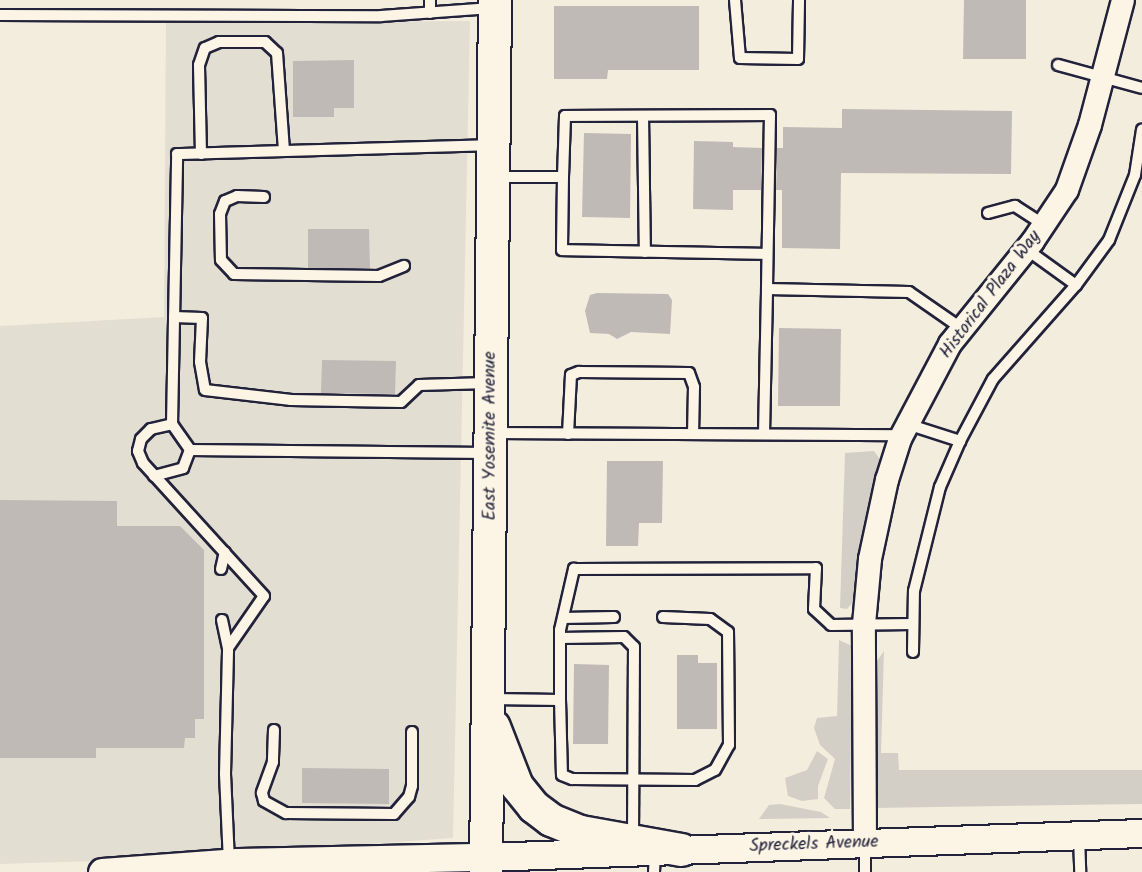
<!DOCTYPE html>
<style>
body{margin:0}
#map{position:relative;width:1142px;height:872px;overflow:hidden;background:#f3edde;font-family:Kalam,sans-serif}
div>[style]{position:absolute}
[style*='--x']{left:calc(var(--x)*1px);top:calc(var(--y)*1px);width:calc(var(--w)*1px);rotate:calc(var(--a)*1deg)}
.built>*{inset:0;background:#e3ded2}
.green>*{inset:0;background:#d4cfc6}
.building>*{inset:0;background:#bfbab6}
.roads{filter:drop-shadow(2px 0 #22223b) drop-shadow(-2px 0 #22223b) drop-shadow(0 2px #22223b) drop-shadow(0 -2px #22223b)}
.service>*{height:10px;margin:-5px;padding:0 5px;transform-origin:5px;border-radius:5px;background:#fcf5e5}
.minor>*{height:22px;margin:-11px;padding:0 11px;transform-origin:11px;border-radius:11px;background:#fcf5e5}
.tertiary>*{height:27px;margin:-13.5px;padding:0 13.5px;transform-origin:13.5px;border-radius:13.5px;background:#fcf5e5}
.secondary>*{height:32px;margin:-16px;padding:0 16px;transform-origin:16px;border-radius:16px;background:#fcf5e5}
span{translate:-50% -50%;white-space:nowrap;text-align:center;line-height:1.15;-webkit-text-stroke:6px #fcf5e5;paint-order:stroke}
.street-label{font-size:18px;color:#22223b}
</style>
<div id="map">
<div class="built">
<div style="clip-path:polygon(470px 21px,453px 838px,158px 859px,0 864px,0 326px,164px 317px,166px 23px)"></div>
</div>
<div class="green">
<div style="clip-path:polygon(874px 451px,882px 462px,866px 518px,853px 602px,847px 609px,840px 608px,845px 453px)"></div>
<div style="clip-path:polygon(839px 640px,852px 646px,850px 809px,835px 809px,824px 798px,835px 759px,820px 745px,814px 728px,817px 718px,837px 716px)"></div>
<div style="clip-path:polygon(884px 651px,881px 753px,898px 753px,899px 770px,1142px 770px,1142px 804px,873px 808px,877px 661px)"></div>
<div style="clip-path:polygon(817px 751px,828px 759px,818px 786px,818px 799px,802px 801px,788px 796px,785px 778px,807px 770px)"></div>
<div style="clip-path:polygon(780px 804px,821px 812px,830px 818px,759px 819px,769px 805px)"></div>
</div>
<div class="building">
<div style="clip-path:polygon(964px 0,1026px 0,1026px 59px,963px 59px)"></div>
<div style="clip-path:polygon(554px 6px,699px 6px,699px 70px,608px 70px,607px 79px,554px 79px)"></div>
<div style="clip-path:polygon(354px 60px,354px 108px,334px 108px,334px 117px,293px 117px,293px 61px)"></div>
<div style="clip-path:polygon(842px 109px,1012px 111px,1011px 174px,841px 173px,840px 249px,782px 248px,782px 190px,776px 190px,777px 148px,783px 148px,783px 127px,842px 128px)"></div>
<div style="clip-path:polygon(584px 133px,631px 134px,630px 218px,582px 217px)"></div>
<div style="clip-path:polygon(694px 141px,733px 142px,733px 147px,762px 148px,761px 190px,733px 190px,733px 210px,693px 209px)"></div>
<div style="clip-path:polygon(308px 229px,369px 229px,370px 268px,308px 268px)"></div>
<div style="clip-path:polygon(597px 293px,668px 294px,672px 300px,670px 334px,631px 332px,617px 339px,609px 334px,590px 333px,585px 311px,590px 295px)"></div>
<div style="clip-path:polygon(779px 328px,841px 329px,840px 406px,778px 406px)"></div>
<div style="clip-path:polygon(322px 360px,396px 361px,395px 394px,321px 393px)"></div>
<div style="clip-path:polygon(607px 461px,663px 461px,662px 523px,639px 523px,638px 546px,606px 546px)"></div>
<div style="clip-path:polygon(0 500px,117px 501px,117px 526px,180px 526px,204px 550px,204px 719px,195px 719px,195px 738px,185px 738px,184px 748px,96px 748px,96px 758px,0 758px)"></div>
<div style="clip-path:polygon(677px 655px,698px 655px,698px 663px,717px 663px,717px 729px,677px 729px)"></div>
<div style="clip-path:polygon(574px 664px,609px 665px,608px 744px,573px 744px)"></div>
<div style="clip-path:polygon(302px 768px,389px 769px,389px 804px,302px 803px)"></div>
</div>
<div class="roads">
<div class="service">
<div style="--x:735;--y:0;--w:58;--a:85.1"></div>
<div style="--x:740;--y:58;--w:58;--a:1"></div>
<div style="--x:798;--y:59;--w:59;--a:-89"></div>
<div style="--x:430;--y:13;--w:13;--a:-90"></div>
<div style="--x:0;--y:15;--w:381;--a:0.2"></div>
<div style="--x:381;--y:16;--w:111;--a:-4.1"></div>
<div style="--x:1058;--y:65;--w:87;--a:15.3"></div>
<div style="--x:643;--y:116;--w:136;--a:89.2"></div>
<div style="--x:201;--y:154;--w:89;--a:-91.3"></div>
<div style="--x:199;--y:65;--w:18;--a:-71"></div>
<div style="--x:205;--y:48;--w:15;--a:-23"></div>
<div style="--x:219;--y:42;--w:46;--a:0"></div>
<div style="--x:265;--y:42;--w:16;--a:43"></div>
<div style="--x:277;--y:53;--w:98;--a:85.9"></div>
<div style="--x:494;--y:177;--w:69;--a:0"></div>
<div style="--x:563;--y:177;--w:61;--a:-88.1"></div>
<div style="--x:565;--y:116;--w:205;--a:-0.3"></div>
<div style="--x:770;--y:115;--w:174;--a:91"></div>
<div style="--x:563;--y:177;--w:73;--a:90.8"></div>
<div style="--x:562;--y:250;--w:205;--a:1.1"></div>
<div style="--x:264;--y:197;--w:27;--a:-178"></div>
<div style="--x:237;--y:196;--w:13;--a:157"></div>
<div style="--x:225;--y:201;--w:14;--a:111"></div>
<div style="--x:220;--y:214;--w:46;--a:88.8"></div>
<div style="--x:221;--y:260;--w:19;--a:47"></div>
<div style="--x:234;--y:274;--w:145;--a:0.8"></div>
<div style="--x:379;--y:276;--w:27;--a:-22"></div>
<div style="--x:988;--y:213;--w:28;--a:-15"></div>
<div style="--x:1015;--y:206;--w:35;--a:33"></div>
<div style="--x:1076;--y:285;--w:56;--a:-53.7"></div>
<div style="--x:1109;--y:240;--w:70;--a:-68.2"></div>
<div style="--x:1135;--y:175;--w:46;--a:-81.2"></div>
<div style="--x:174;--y:317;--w:28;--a:2"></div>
<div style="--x:202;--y:318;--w:44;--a:92.6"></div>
<div style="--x:200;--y:362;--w:28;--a:80"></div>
<div style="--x:205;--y:390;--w:87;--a:6.6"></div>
<div style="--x:291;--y:400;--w:110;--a:1"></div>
<div style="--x:401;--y:402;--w:25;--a:-43"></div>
<div style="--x:419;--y:385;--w:69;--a:-1.7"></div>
<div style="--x:172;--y:424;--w:32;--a:55"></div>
<div style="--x:190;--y:450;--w:298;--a:0.6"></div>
<div style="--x:907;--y:424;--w:56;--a:17.8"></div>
<div style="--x:494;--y:433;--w:408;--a:0.3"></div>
<div style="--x:568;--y:434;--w:59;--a:-87.1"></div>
<div style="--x:571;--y:375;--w:9;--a:-21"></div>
<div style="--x:579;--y:372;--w:110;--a:0.5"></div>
<div style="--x:689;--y:373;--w:15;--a:70"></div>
<div style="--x:694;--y:387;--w:47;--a:91.2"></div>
<div style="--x:764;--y:434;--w:145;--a:-88.8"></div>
<div style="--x:767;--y:289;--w:142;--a:1.2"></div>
<div style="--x:909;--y:292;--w:63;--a:34.7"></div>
<div style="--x:154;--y:476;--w:30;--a:-15"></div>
<div style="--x:183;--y:468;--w:19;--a:-69"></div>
<div style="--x:221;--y:569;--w:17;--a:-77"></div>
<div style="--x:563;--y:618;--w:51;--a:-1.1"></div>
<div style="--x:222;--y:620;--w:29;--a:78"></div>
<div style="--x:560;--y:638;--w:64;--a:-0.9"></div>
<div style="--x:624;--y:637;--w:14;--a:45"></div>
<div style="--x:634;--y:647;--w:191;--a:90.3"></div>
<div style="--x:913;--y:652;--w:61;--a:-89.1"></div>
<div style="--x:914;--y:591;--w:107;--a:-76"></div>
<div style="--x:940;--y:487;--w:50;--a:-66.5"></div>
<div style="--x:960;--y:441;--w:70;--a:-62"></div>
<div style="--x:993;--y:379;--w:125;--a:-48.6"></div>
<div style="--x:1076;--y:285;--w:62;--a:-144.2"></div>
<div style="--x:491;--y:699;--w:69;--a:0.8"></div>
<div style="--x:560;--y:700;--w:70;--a:-90"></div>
<div style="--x:560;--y:630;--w:63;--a:-77.1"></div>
<div style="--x:574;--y:569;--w:242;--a:-0.2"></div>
<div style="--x:816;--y:568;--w:41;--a:92.8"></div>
<div style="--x:814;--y:609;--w:23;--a:43"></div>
<div style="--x:831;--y:625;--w:82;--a:-0.7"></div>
<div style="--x:560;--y:700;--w:75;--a:88.5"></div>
<div style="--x:562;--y:775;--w:11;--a:22"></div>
<div style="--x:572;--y:779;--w:123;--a:0.5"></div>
<div style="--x:695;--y:780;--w:22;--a:-27"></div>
<div style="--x:715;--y:770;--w:29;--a:-61"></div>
<div style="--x:729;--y:745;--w:113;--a:-90.5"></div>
<div style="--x:728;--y:632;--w:22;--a:-144"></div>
<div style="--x:710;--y:619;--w:47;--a:-177.6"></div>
<div style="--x:274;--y:730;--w:32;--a:92"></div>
<div style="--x:273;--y:762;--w:33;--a:110"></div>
<div style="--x:262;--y:793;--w:8;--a:76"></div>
<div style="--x:264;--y:801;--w:25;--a:29"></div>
<div style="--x:286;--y:813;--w:108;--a:0.5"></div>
<div style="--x:394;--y:814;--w:23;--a:-49"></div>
<div style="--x:409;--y:797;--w:11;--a:-75"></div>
<div style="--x:412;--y:786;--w:54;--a:-90"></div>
<div style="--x:1079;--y:836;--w:36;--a:88"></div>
<div style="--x:865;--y:843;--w:29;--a:90"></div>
<div style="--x:229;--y:862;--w:88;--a:-92.6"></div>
<div style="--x:225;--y:774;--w:126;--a:-88.6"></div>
<div style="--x:228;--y:648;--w:63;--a:-55.3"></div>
<div style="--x:264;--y:596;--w:180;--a:-132.3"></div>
<div style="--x:143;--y:463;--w:13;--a:-113"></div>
<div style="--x:138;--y:451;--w:12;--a:-76"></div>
<div style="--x:141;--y:439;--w:14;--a:-45"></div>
<div style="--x:151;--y:429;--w:22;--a:-13"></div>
<div style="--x:172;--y:424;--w:270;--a:-88.9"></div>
<div style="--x:177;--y:154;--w:314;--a:-1.6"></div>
<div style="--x:654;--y:872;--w:21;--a:-87"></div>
</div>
<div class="minor">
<div style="--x:865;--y:843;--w:219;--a:-90.3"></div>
<div style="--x:864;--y:624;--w:65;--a:-84.7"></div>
<div style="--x:870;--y:559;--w:81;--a:-77.9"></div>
<div style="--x:887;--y:480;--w:43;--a:-72.4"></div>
<div style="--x:900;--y:439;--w:107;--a:-62.2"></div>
<div style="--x:950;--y:344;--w:132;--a:-51.1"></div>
<div style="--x:1033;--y:241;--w:61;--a:-56.3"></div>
<div style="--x:1067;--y:190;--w:69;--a:-70.5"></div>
<div style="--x:1090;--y:125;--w:129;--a:-75.2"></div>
</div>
<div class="tertiary">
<div style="--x:102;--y:872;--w:136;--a:-4.2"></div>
<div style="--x:238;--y:862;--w:248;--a:-1.2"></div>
<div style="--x:486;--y:857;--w:656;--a:-2.1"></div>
</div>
<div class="secondary">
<div style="--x:494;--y:727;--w:63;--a:68.7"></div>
<div style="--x:517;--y:786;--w:27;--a:51"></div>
<div style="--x:534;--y:807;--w:21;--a:37"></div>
<div style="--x:551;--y:820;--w:32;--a:22"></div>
<div style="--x:581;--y:832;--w:102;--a:10.2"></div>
<div style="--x:486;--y:872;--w:872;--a:-89.41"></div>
</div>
</div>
<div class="street-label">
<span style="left:991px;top:295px;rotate:-53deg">Historical Plaza Way</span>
<span style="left:491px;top:436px;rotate:-90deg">East Yosemite Avenue</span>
<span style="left:814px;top:845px;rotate:-2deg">Spreckels Avenue</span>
</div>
</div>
